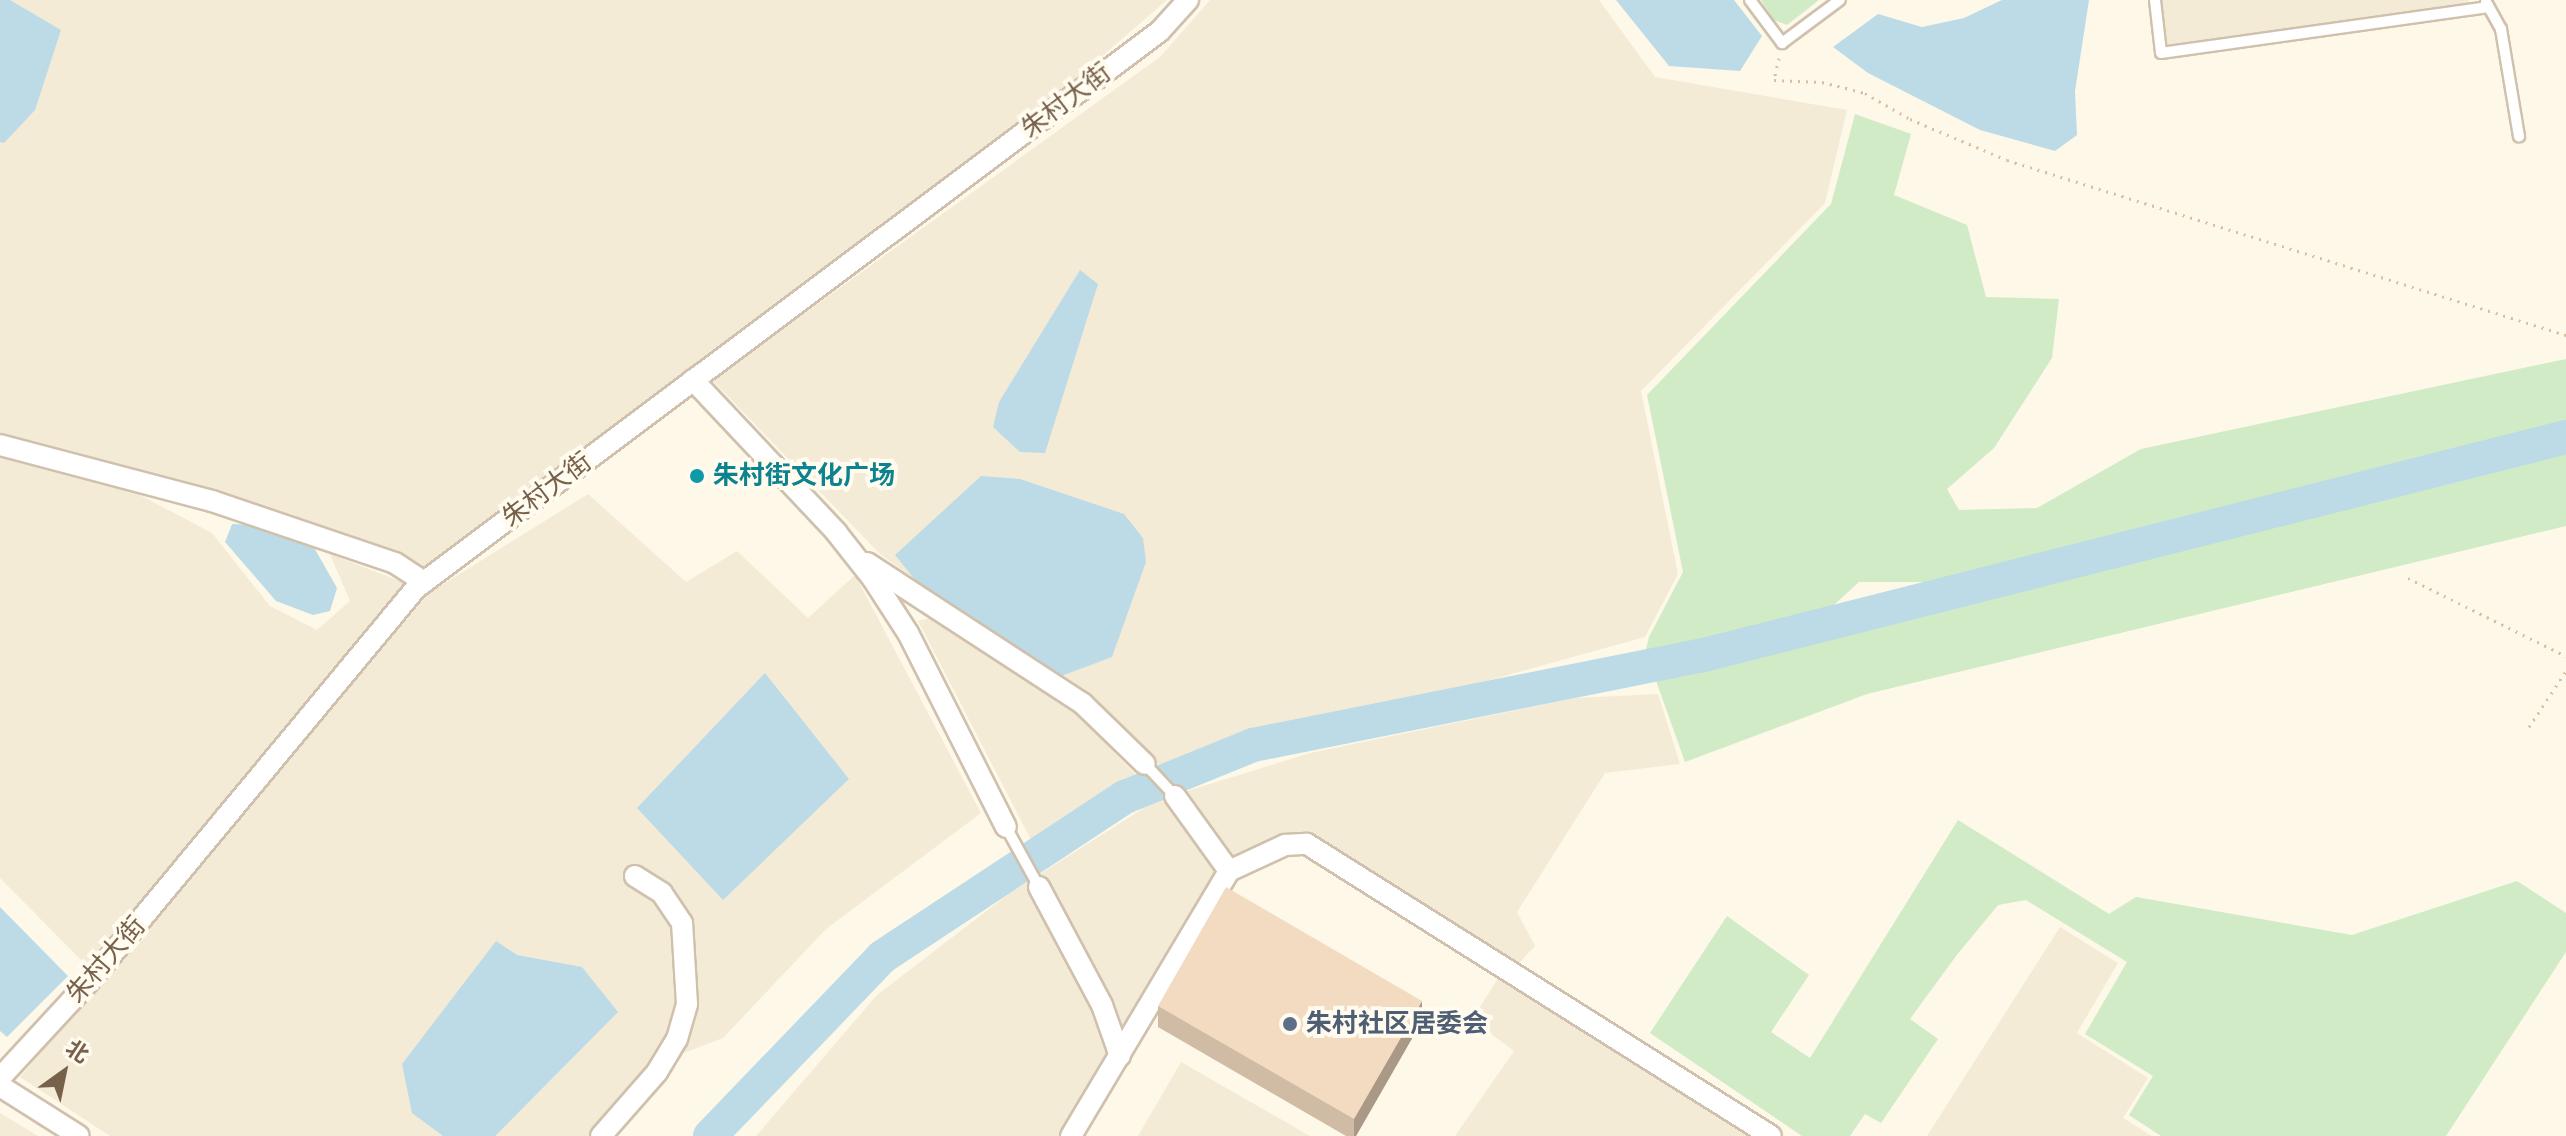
<!DOCTYPE html>
<meta charset="utf-8">
<style>
body{margin:0}
#map{position:relative;width:2566px;height:1136px;overflow:hidden;background:#fdf8e8;font-family:"Nunito Sans","Noto Sans SC",sans-serif}
div>[style]{position:absolute}
[style*='--x']{left:calc(var(--x)*1px);top:calc(var(--y)*1px);width:calc(var(--w)*1px);rotate:calc(var(--a)*1deg)}
.residential>*{inset:0;background:#f4ebd7}
.green>*{inset:0;background:#d0ebc6}
.water>*{inset:0;background:#bcdbe7}
.river>*{height:34px;margin:-17px;padding:0 17px;transform-origin:17px;border-radius:17px;background:#bcdbe7}
.path>*{height:3px;margin-top:-1.5px;transform-origin:0;background:repeating-linear-gradient(90deg,#d8bfa2 0 2px,transparent 0 8px)}
.roads{filter:drop-shadow(2px 0 #cfc1ad) drop-shadow(-2px 0 #cfc1ad) drop-shadow(0 2px #cfc1ad) drop-shadow(0 -2px #cfc1ad)}
.lane>*{height:10px;margin:-5px;padding:0 5px;transform-origin:5px;border-radius:5px;background:#fff}
.street>*{height:20px;margin:-10px;padding:0 10px;transform-origin:10px;border-radius:10px;background:#fff}
.wall>*{inset:0;background:#d0bca5}
.shaded-wall>*{inset:0;background:#a99986}
.building>*{inset:0;background:#f2dbc0}
.dots>*{width:22px;height:22px;translate:-50% -50%;box-sizing:border-box;border:4px solid #fffbef;border-radius:50%}
span{translate:-50% -50%;white-space:nowrap;text-align:center;line-height:1.15;-webkit-text-stroke:8px #fffbef;paint-order:stroke}
.street-label{font-size:26px;color:#77614b}
.culture-label{font-size:26px;color:#0d838f;font-weight:700}
.left{translate:0 -50%;text-align:left}
.service-label{font-size:26px;color:#4e5e75;font-weight:700}
.north{position:absolute;left:24px;top:1032px;width:80px;height:80px;-webkit-text-stroke:6px #fffbef;paint-order:stroke;rotate:33deg;font-size:22px;font-weight:700;line-height:32px;text-align:center;color:#77614b}
.north::after{content:'';display:block;margin:auto;width:28px;height:36px;background:#77614b;clip-path:polygon(50% 0,100% 100%,50% 72%,0 100%)}
</style>
<div id="map">
<div class="residential">
<div style="clip-path:polygon(0 0,1167px 0,1052px 99px,425px 572px,273px 510px,0 438px)"></div>
<div style="clip-path:polygon(1210px 0,1599px 0,1655px 77px,1847px 110px,1825px 203px,1641px 391px,1678px 574px,1645px 637px,1439px 694px,1235px 736px,1163px 768px,1059px 684px,880px 554px,712px 380px,1160px 57px)"></div>
<div style="clip-path:polygon(2157px 0,2468px 0,2469px 6px,2163px 51px)"></div>
<div style="clip-path:polygon(0 453px,136px 493px,212px 533px,270px 606px,317px 630px,350px 601px,330px 554px,410px 585px,88px 967px,0 878px)"></div>
<div style="clip-path:polygon(588px 494px,686px 582px,737px 551px,808px 618px,855px 575px,981px 813px,826px 929px,723px 1038px,652px 1065px,589px 1136px,110px 1136px,20px 1077px,429px 593px)"></div>
<div style="clip-path:polygon(933px 617px,1064px 702px,1140px 779px,1031px 840px,918px 621px)"></div>
<div style="clip-path:polygon(1658px 694px,1680px 764px,1605px 773px,1517px 912px,1535px 946px,1519px 963px,1316px 837px,1279px 840px,1205px 894px,1060px 1136px,756px 1136px,877px 995px,1010px 893px,1155px 801px,1310px 753px,1576px 698px)"></div>
<div style="clip-path:polygon(2060px 927px,2118px 963px,2077px 1033px,2148px 1078px,2123px 1118px,2152px 1136px,1927px 1136px)"></div>
<div style="clip-path:polygon(1503px 970px,1761px 1136px,1455px 1136px,1514px 1051px,1472px 1020px)"></div>
<div style="clip-path:polygon(1181px 1062px,1310px 1136px,1138px 1136px)"></div>
<div style="clip-path:polygon(0 1113px,38px 1136px,0 1136px)"></div>
</div>
<div class="green">
<div style="clip-path:polygon(1761px 0,1819px 0,1787px 25px,1774px 20px)"></div>
<div style="clip-path:polygon(1855px 114px,1911px 134px,1894px 195px,1967px 225px,1986px 297px,2059px 299px,2052px 358px,1994px 448px,1947px 489px,1959px 510px,2037px 508px,2141px 449px,2566px 359px,2566px 427px,1948px 582px,1859px 582px,1823px 615px,1643px 661px,1649px 637px,1683px 572px,1647px 395px,1831px 204px)"></div>
<div style="clip-path:polygon(2566px 450px,2566px 526px,1867px 694px,1685px 762px,1654px 675px)"></div>
<div style="clip-path:polygon(1958px 820px,2109px 914px,2136px 897px,2352px 935px,2517px 881px,2566px 913px,2566px 952px,2446px 1136px,2161px 1136px,2129px 1115px,2153px 1076px,2085px 1034px,2127px 962px,2026px 900px,1998px 905px,1956px 956px,1910px 1019px,1938px 1039px,1881px 1123px,1865px 1114px,1850px 1136px,1802px 1136px,1650px 1033px,1727px 916px,1809px 975px,1771px 1032px,1810px 1058px)"></div>
</div>
<div class="water">
<div style="clip-path:polygon(0 0,10px 0,61px 30px,35px 110px,4px 143px,0 142px)"></div>
<div style="clip-path:polygon(1616px 0,1734px 0,1762px 36px,1740px 71px,1669px 66px)"></div>
<div style="clip-path:polygon(2002px 0,2089px 0,2075px 91px,2077px 135px,2055px 151px,1980px 130px,1868px 73px,1833px 47px,1878px 14px,1922px 27px,1964px 18px)"></div>
<div style="clip-path:polygon(1080px 270px,1098px 284px,1045px 453px,1020px 452px,993px 427px,999px 402px)"></div>
<div style="clip-path:polygon(981px 476px,1020px 479px,1124px 514px,1143px 538px,1146px 562px,1112px 657px,1056px 678px,916px 581px,895px 555px)"></div>
<div style="clip-path:polygon(232px 524px,259px 525px,312px 544px,337px 588px,330px 611px,313px 615px,276px 601px,225px 542px)"></div>
<div style="clip-path:polygon(765px 673px,849px 779px,723px 900px,637px 808px)"></div>
<div style="clip-path:polygon(0 907px,68px 976px,7px 1037px,0 1031px)"></div>
<div style="clip-path:polygon(496px 941px,517px 955px,582px 967px,618px 1012px,495px 1136px,443px 1136px,412px 1113px,402px 1064px)"></div>
</div>
<div class="river">
<div style="--x:710;--y:1136;--w:248;--a:-46.1"></div>
<div style="--x:882;--y:957;--w:291;--a:-33.4"></div>
<div style="--x:1125;--y:797;--w:138;--a:-22.1"></div>
<div style="--x:1253;--y:745;--w:456;--a:-11.3"></div>
<div style="--x:1700;--y:656;--w:893;--a:-14.19"></div>
</div>
<div class="path">
<div style="--x:1779;--y:58;--w:23;--a:103"></div>
<div style="--x:1774;--y:80;--w:48;--a:2.4"></div>
<div style="--x:1822;--y:82;--w:44;--a:14.3"></div>
<div style="--x:1865;--y:93;--w:52;--a:30"></div>
<div style="--x:1910;--y:119;--w:105;--a:22.9"></div>
<div style="--x:2007;--y:160;--w:586;--a:17.38"></div>
<div style="--x:2408;--y:578;--w:176;--a:26.3"></div>
<div style="--x:2529;--y:727;--w:67;--a:-56.5"></div>
</div>
<div class="roads">
<div class="lane">
<div style="--x:1750;--y:0;--w:54;--a:53.3"></div>
<div style="--x:1782;--y:43;--w:72;--a:-36.6"></div>
<div style="--x:2155;--y:0;--w:53;--a:83.5"></div>
<div style="--x:2161;--y:53;--w:329;--a:-8"></div>
<div style="--x:2486;--y:2;--w:31;--a:61"></div>
<div style="--x:2501;--y:29;--w:109;--a:80.5"></div>
<div style="--x:1145;--y:764;--w:44;--a:46.8"></div>
<div style="--x:1006;--y:827;--w:68;--a:61.2"></div>
</div>
<div class="street">
<div style="--x:693;--y:380;--w:209;--a:46.7"></div>
<div style="--x:836;--y:532;--w:60;--a:51.8"></div>
<div style="--x:873;--y:579;--w:64;--a:57.1"></div>
<div style="--x:908;--y:633;--w:217;--a:63.2"></div>
<div style="--x:0;--y:445;--w:219;--a:14.8"></div>
<div style="--x:212;--y:501;--w:193;--a:18.7"></div>
<div style="--x:395;--y:563;--w:35;--a:33"></div>
<div style="--x:867;--y:563;--w:258;--a:33.1"></div>
<div style="--x:1083;--y:704;--w:86;--a:44.1"></div>
<div style="--x:1175;--y:796;--w:92;--a:54.2"></div>
<div style="--x:1039;--y:887;--w:134;--a:61.9"></div>
<div style="--x:1102;--y:1005;--w:54;--a:70.6"></div>
<div style="--x:0;--y:1078;--w:139;--a:-47.3"></div>
<div style="--x:94;--y:976;--w:504;--a:-50.31"></div>
<div style="--x:416;--y:588;--w:929;--a:-36.82"></div>
<div style="--x:1160;--y:31;--w:42;--a:-47.9"></div>
<div style="--x:0;--y:1086;--w:93;--a:32.3"></div>
<div style="--x:601;--y:1136;--w:85;--a:-48.8"></div>
<div style="--x:657;--y:1072;--w:39;--a:-59"></div>
<div style="--x:677;--y:1039;--w:36;--a:-74"></div>
<div style="--x:687;--y:1004;--w:81;--a:-93.5"></div>
<div style="--x:682;--y:923;--w:36;--a:-124"></div>
<div style="--x:662;--y:893;--w:32;--a:-148"></div>
<div style="--x:1071;--y:1136;--w:309;--a:-59.2"></div>
<div style="--x:1229;--y:871;--w:62;--a:-24.9"></div>
<div style="--x:1285;--y:845;--w:22;--a:-3"></div>
<div style="--x:1307;--y:844;--w:548;--a:32.18"></div>
</div>
</div>
<div class="wall">
<div style="clip-path:polygon(1158px 1006px,1422px 1021px,1356px 1136px,1346px 1136px,1158px 1027px)"></div>
</div>
<div class="shaded-wall">
<div style="clip-path:polygon(1422px 1001px,1422px 1021px,1356px 1136px,1354px 1136px,1354px 1119px)"></div>
</div>
<div class="building">
<div style="clip-path:polygon(1226px 887px,1422px 1001px,1354px 1119px,1158px 1006px)"></div>
</div>
<div class="dots">
<div style="left:697px;top:476px;background:#0f9aa8"></div>
<div style="left:1290px;top:1024px;background:#5c6f8a"></div>
</div>
<div class="street-label">
<span style="left:1066px;top:101px;rotate:-37deg">朱村大街</span>
<span style="left:547px;top:490px;rotate:-37deg">朱村大街</span>
<span style="left:106px;top:960px;rotate:-49deg">朱村大街</span>
</div>
<div class="culture-label">
<span class="left" style="left:713px;top:476px">朱村街文化广场</span>
</div>
<div class="service-label">
<span class="left" style="left:1306px;top:1024px">朱村社区居委会</span>
</div>
<div class="north">北</div>
</div>
